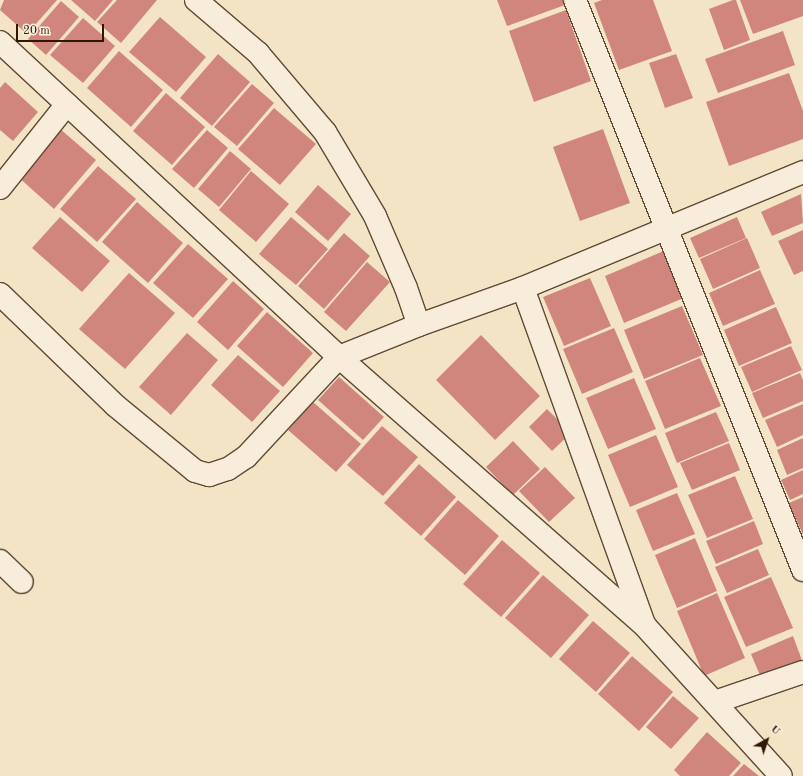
<!DOCTYPE html>
<style>
body{margin:0}
#map{position:relative;width:803px;height:776px;overflow:hidden;background:#f4e4c6;font-family:"Old Standard TT",serif}
div>[style]{position:absolute}
[style*='--x']{left:calc(var(--x)*1px);top:calc(var(--y)*1px);width:calc(var(--w)*1px);rotate:calc(var(--a)*1deg)}
.building>*{inset:0;background:#d1867d}
.roads{filter:drop-shadow(1px 0 #604a37) drop-shadow(-1px 0 #604a37) drop-shadow(0 1px #604a37) drop-shadow(0 -1px #604a37)}
.minor>*{height:22px;margin:-11px;padding:0 11px;transform-origin:11px;border-radius:11px;background:#f8edda}
span{translate:-50% -50%;white-space:nowrap;text-align:center;line-height:1.15;-webkit-text-stroke:4px #f8edda;paint-order:stroke}
.north{position:absolute;left:747px;top:720px;width:40px;height:40px;-webkit-text-stroke:3px #f8edda;paint-order:stroke;rotate:40deg;font-size:11px;font-weight:700;line-height:16px;text-align:center;color:#2f1707}
.north::after{content:'';display:block;margin:auto;width:14px;height:18px;background:#2f1707;clip-path:polygon(50% 0,100% 100%,50% 72%,0 100%)}
.scale{position:absolute;left:16px;top:24px;width:88px;height:18px;box-sizing:border-box;border:2px solid #2f1707;border-top:0;padding-left:5px;font-size:12px;line-height:14px;white-space:nowrap;color:#2f1707;-webkit-text-stroke:3px #f8edda;paint-order:stroke}
</style>
<div id="map">
<div class="building">
<div style="clip-path:polygon(4px 0,57px 0,27px 34px,0 10px)"></div>
<div style="clip-path:polygon(71px 0,113px 0,95px 21px)"></div>
<div style="clip-path:polygon(117px 0,157px 0,121px 43px,97px 22px)"></div>
<div style="clip-path:polygon(497px 0,563px 0,565px 5px,507px 26px)"></div>
<div style="clip-path:polygon(602px 0,653px 0,672px 51px,619px 70px,594px 3px)"></div>
<div style="clip-path:polygon(733px 0,736px 0,750px 40px,724px 50px,709px 9px)"></div>
<div style="clip-path:polygon(740px 0,803px 0,803px 16px,753px 34px)"></div>
<div style="clip-path:polygon(61px 1px,79px 17px,46px 55px,28px 39px)"></div>
<div style="clip-path:polygon(566px 10px,591px 81px,534px 102px,509px 31px)"></div>
<div style="clip-path:polygon(160px 17px,206px 57px,176px 92px,129px 52px)"></div>
<div style="clip-path:polygon(83px 18px,115px 46px,83px 83px,50px 55px)"></div>
<div style="clip-path:polygon(783px 31px,795px 65px,718px 93px,705px 59px)"></div>
<div style="clip-path:polygon(119px 51px,163px 90px,131px 127px,87px 88px)"></div>
<div style="clip-path:polygon(218px 54px,250px 82px,212px 126px,180px 98px)"></div>
<div style="clip-path:polygon(676px 54px,693px 98px,665px 108px,649px 63px)"></div>
<div style="clip-path:polygon(789px 73px,803px 111px,803px 139px,729px 166px,706px 102px)"></div>
<div style="clip-path:polygon(5px 82px,38px 112px,13px 141px,0 130px,0 88px)"></div>
<div style="clip-path:polygon(252px 84px,274px 103px,237px 146px,214px 127px)"></div>
<div style="clip-path:polygon(166px 93px,205px 127px,172px 165px,133px 131px)"></div>
<div style="clip-path:polygon(274px 108px,316px 144px,280px 185px,238px 149px)"></div>
<div style="clip-path:polygon(59px 128px,96px 160px,54px 209px,17px 176px)"></div>
<div style="clip-path:polygon(603px 129px,630px 203px,580px 221px,553px 147px)"></div>
<div style="clip-path:polygon(207px 130px,228px 148px,194px 188px,172px 169px)"></div>
<div style="clip-path:polygon(230px 151px,251px 169px,219px 207px,198px 189px)"></div>
<div style="clip-path:polygon(98px 166px,136px 199px,97px 242px,60px 209px)"></div>
<div style="clip-path:polygon(251px 171px,289px 204px,256px 242px,219px 210px)"></div>
<div style="clip-path:polygon(318px 185px,351px 214px,328px 241px,295px 212px)"></div>
<div style="clip-path:polygon(801px 194px,803px 223px,772px 236px,761px 212px)"></div>
<div style="clip-path:polygon(137px 202px,183px 243px,148px 283px,102px 242px)"></div>
<div style="clip-path:polygon(60px 217px,110px 261px,82px 292px,32px 248px)"></div>
<div style="clip-path:polygon(291px 217px,328px 249px,296px 285px,259px 254px)"></div>
<div style="clip-path:polygon(737px 217px,746px 238px,699px 258px,690px 238px)"></div>
<div style="clip-path:polygon(803px 230px,803px 271px,794px 275px,778px 241px)"></div>
<div style="clip-path:polygon(344px 233px,370px 256px,324px 309px,298px 286px)"></div>
<div style="clip-path:polygon(747px 238px,760px 268px,713px 289px,700px 259px)"></div>
<div style="clip-path:polygon(188px 244px,228px 279px,193px 318px,153px 283px)"></div>
<div style="clip-path:polygon(666px 250px,686px 297px,624px 323px,605px 276px)"></div>
<div style="clip-path:polygon(367px 262px,390px 282px,346px 331px,324px 312px)"></div>
<div style="clip-path:polygon(760px 270px,775px 304px,723px 326px,709px 293px)"></div>
<div style="clip-path:polygon(129px 273px,175px 313px,125px 369px,79px 329px)"></div>
<div style="clip-path:polygon(590px 278px,611px 326px,564px 346px,543px 297px)"></div>
<div style="clip-path:polygon(233px 281px,264px 309px,228px 350px,197px 322px)"></div>
<div style="clip-path:polygon(682px 306px,703px 355px,644px 379px,624px 330px)"></div>
<div style="clip-path:polygon(776px 307px,792px 343px,739px 366px,724px 330px)"></div>
<div style="clip-path:polygon(267px 312px,313px 353px,283px 387px,237px 346px)"></div>
<div style="clip-path:polygon(614px 328px,633px 372px,582px 394px,563px 349px)"></div>
<div style="clip-path:polygon(187px 333px,218px 360px,171px 415px,139px 387px)"></div>
<div style="clip-path:polygon(481px 335px,540px 396px,495px 440px,436px 380px)"></div>
<div style="clip-path:polygon(791px 346px,802px 370px,752px 392px,741px 367px)"></div>
<div style="clip-path:polygon(238px 355px,280px 391px,252px 422px,211px 385px)"></div>
<div style="clip-path:polygon(700px 358px,721px 406px,665px 429px,645px 381px)"></div>
<div style="clip-path:polygon(800px 373px,803px 380px,803px 401px,763px 418px,752px 393px)"></div>
<div style="clip-path:polygon(339px 377px,384px 417px,363px 440px,318px 400px)"></div>
<div style="clip-path:polygon(634px 378px,656px 429px,608px 449px,586px 398px)"></div>
<div style="clip-path:polygon(313px 402px,361px 444px,336px 472px,288px 430px)"></div>
<div style="clip-path:polygon(803px 404px,803px 435px,777px 447px,765px 420px)"></div>
<div style="clip-path:polygon(547px 409px,571px 433px,552px 451px,529px 427px)"></div>
<div style="clip-path:polygon(716px 412px,729px 441px,677px 463px,665px 433px)"></div>
<div style="clip-path:polygon(382px 426px,418px 457px,383px 496px,347px 465px)"></div>
<div style="clip-path:polygon(656px 435px,678px 487px,630px 507px,608px 455px)"></div>
<div style="clip-path:polygon(803px 438px,803px 468px,787px 475px,777px 450px)"></div>
<div style="clip-path:polygon(513px 441px,540px 469px,513px 495px,486px 467px)"></div>
<div style="clip-path:polygon(729px 443px,740px 470px,692px 490px,680px 463px)"></div>
<div style="clip-path:polygon(419px 464px,456px 497px,421px 536px,384px 503px)"></div>
<div style="clip-path:polygon(545px 467px,575px 498px,549px 522px,519px 491px)"></div>
<div style="clip-path:polygon(803px 470px,803px 494px,790px 500px,781px 480px)"></div>
<div style="clip-path:polygon(735px 476px,753px 519px,707px 538px,688px 495px)"></div>
<div style="clip-path:polygon(677px 493px,695px 534px,653px 551px,636px 510px)"></div>
<div style="clip-path:polygon(803px 497px,803px 535px,789px 503px)"></div>
<div style="clip-path:polygon(458px 500px,499px 536px,465px 575px,424px 539px)"></div>
<div style="clip-path:polygon(754px 521px,763px 544px,716px 564px,706px 541px)"></div>
<div style="clip-path:polygon(695px 538px,717px 591px,677px 608px,655px 555px)"></div>
<div style="clip-path:polygon(502px 540px,540px 573px,501px 617px,463px 584px)"></div>
<div style="clip-path:polygon(758px 549px,769px 575px,727px 593px,715px 567px)"></div>
<div style="clip-path:polygon(543px 575px,589px 615px,551px 658px,505px 618px)"></div>
<div style="clip-path:polygon(771px 577px,793px 628px,746px 647px,724px 597px)"></div>
<div style="clip-path:polygon(717px 593px,745px 658px,704px 676px,677px 611px)"></div>
<div style="clip-path:polygon(593px 621px,630px 653px,596px 692px,559px 659px)"></div>
<div style="clip-path:polygon(793px 636px,803px 663px,762px 680px,751px 654px)"></div>
<div style="clip-path:polygon(632px 656px,673px 692px,639px 731px,598px 694px)"></div>
<div style="clip-path:polygon(673px 696px,699px 718px,671px 749px,646px 727px)"></div>
<div style="clip-path:polygon(707px 732px,741px 763px,729px 776px,680px 776px,674px 770px)"></div>
<div style="clip-path:polygon(744px 764px,759px 776px,733px 776px)"></div>
</div>
<div class="roads">
<div class="minor">
<div style="--x:196;--y:0;--w:82;--a:40.5"></div>
<div style="--x:258;--y:53;--w:104;--a:49.7"></div>
<div style="--x:325;--y:132;--w:98;--a:59.2"></div>
<div style="--x:375;--y:216;--w:78;--a:66.7"></div>
<div style="--x:406;--y:288;--w:39;--a:71"></div>
<div style="--x:575;--y:0;--w:614;--a:68.2"></div>
<div style="--x:0;--y:42;--w:463;--a:42.9"></div>
<div style="--x:339;--y:357;--w:407;--a:41.3"></div>
<div style="--x:645;--y:626;--w:202;--a:47.8"></div>
<div style="--x:0;--y:188;--w:107;--a:-51.4"></div>
<div style="--x:523;--y:288;--w:357;--a:70.2"></div>
<div style="--x:0;--y:294;--w:161;--a:44"></div>
<div style="--x:116;--y:406;--w:102;--a:39.4"></div>
<div style="--x:195;--y:471;--w:15;--a:16"></div>
<div style="--x:209;--y:475;--w:20;--a:-18"></div>
<div style="--x:228;--y:469;--w:22;--a:-34"></div>
<div style="--x:246;--y:457;--w:137;--a:-47.1"></div>
<div style="--x:339;--y:357;--w:86;--a:-21.8"></div>
<div style="--x:419;--y:325;--w:110;--a:-19.6"></div>
<div style="--x:523;--y:288;--w:303;--a:-22.5"></div>
<div style="--x:0;--y:561;--w:30;--a:44"></div>
<div style="--x:715;--y:702;--w:93;--a:-18.8"></div>
</div>
</div>
<div class="north">U</div>
<div class="scale">20 m</div>
</div>
